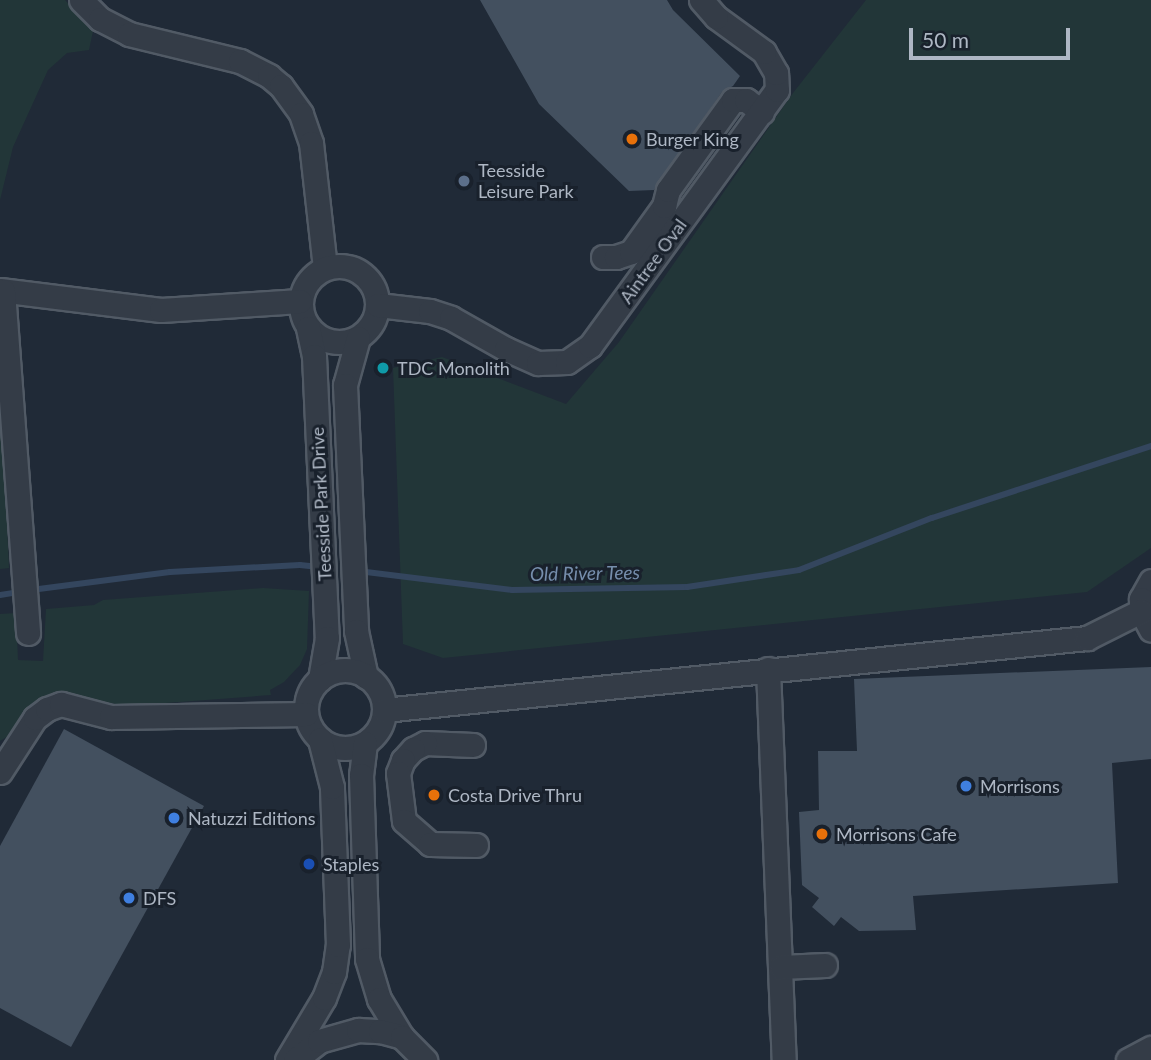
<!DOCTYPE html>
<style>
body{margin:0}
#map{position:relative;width:1151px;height:1060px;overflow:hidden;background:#202a37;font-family:Lato,sans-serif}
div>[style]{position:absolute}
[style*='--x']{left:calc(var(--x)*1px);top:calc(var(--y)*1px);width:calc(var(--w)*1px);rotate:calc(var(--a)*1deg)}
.green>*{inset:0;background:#223638}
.stream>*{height:6px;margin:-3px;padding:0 3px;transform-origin:3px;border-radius:3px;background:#34465e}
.building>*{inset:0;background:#43505f}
.roads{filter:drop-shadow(2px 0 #515a65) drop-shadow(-2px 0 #515a65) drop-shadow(0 2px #515a65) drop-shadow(0 -2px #515a65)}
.minor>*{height:23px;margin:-11.5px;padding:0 11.5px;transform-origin:11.5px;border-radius:11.5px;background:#343c47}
.minor>.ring{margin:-11.5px;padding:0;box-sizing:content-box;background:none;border:23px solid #343c47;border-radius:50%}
.dots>*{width:19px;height:19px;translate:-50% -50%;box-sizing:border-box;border:4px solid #19212c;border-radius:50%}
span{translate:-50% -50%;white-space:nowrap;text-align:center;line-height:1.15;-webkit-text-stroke:6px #19212c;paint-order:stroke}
.poi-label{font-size:18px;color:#aeb7c4}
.left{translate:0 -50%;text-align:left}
.street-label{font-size:18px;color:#aeb7c4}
.water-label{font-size:19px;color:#768eac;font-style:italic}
.scale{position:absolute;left:909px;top:28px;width:161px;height:32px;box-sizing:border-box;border:4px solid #aeb7c4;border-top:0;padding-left:9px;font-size:21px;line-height:24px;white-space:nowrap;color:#aeb7c4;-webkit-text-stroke:5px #19212c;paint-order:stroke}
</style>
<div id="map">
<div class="green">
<div style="clip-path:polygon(0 0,65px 0,93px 31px,89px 50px,67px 53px,48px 70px,13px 147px,0 200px)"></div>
<div style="clip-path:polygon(866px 0,1151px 0,1151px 548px,1087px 592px,443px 658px,403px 644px,393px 368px,442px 357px,566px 404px,619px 342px,793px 93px)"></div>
<div style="clip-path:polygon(0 370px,9px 568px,0 569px)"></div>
<div style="clip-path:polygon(263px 588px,309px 591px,307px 649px,300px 665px,284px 682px,270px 690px,271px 695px,126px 706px,58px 693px,35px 702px,22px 717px,13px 733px,0 741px,0 614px,16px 613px,18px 660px,43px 661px,46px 609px,94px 605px,103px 600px)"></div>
</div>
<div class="stream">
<div style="--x:358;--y:571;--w:155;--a:7"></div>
<div style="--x:512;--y:590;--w:175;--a:-1"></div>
<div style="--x:687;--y:587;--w:113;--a:-8.6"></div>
<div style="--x:799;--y:570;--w:143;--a:-21.4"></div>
<div style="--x:932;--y:518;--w:231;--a:-18.2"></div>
<div style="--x:31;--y:590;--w:140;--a:-7.4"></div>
<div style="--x:170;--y:572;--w:130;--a:-3.1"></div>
<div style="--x:300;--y:565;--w:19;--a:6"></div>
<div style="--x:0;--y:595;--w:20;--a:-9"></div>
</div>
<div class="building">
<div style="clip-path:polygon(480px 0,667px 0,673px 10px,740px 76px,733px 86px,722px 92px,654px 190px,629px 191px,539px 104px)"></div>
<div style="clip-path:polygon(1151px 667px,1151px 759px,1112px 763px,1118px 883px,913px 896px,916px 930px,859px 931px,841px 917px,834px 926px,812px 907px,819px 898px,802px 885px,799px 812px,819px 810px,818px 751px,857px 751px,854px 679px)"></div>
<div style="clip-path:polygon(64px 729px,204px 806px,71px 1047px,0 1008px,0 846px)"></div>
</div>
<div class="roads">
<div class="minor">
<div style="--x:81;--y:0;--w:27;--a:45"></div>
<div style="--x:100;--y:19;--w:33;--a:27"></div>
<div style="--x:129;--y:34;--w:114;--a:13.7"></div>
<div style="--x:240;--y:61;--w:33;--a:27"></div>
<div style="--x:269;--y:76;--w:16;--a:40"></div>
<div style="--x:281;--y:86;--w:34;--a:54"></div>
<div style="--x:301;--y:114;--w:31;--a:71"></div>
<div style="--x:311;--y:143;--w:125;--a:83.6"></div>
<div style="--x:603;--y:257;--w:13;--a:0"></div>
<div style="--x:616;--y:257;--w:16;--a:-18"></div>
<div style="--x:631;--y:252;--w:57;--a:-54.3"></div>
<div style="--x:664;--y:206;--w:16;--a:-76"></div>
<div style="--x:668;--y:190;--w:111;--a:-54.2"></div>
<div style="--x:733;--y:100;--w:13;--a:0"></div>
<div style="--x:746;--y:100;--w:20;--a:37"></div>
<div class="ring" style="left:301px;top:266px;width:53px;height:53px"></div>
<div style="--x:0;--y:290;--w:162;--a:7.1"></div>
<div style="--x:161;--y:310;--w:139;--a:-3.7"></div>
<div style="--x:3;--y:291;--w:343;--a:85.8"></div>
<div style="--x:378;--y:305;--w:52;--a:6.6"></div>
<div style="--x:430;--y:311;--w:22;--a:18"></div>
<div style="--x:451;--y:318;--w:63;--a:29.4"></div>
<div style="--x:506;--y:349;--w:35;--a:24"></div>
<div style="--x:538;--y:363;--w:29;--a:-2"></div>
<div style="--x:567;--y:362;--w:28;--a:-35"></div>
<div style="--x:590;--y:346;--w:317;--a:-53.9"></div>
<div style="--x:777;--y:90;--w:17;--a:-93"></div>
<div style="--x:776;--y:73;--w:24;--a:-120"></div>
<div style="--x:764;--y:52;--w:59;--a:-143.9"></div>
<div style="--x:716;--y:17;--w:23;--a:-131"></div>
<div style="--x:308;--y:328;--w:29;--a:78"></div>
<div style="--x:314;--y:356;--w:282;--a:87.4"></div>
<div style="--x:327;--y:638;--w:42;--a:99.7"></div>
<div style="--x:358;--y:338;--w:49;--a:105.5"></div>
<div style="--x:345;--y:385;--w:246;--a:87.4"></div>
<div style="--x:356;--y:631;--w:47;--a:77.7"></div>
<div style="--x:1151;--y:581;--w:21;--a:119"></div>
<div style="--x:1141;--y:599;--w:12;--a:90"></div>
<div style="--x:1141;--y:611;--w:21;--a:62"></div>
<div style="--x:768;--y:669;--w:391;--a:87.7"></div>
<div class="ring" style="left:306px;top:670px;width:55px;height:55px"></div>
<div style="--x:384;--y:710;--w:707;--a:-5.85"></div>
<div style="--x:1087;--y:638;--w:60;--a:-26.6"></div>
<div style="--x:365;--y:743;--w:32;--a:97"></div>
<div style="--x:361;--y:775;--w:184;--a:88.1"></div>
<div style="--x:367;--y:959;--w:42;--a:73.3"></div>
<div style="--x:379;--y:999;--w:44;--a:58.8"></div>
<div style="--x:473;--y:745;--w:48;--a:-177.6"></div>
<div style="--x:425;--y:743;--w:13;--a:153"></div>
<div style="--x:413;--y:749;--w:15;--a:132"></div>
<div style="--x:403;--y:760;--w:14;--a:111"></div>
<div style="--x:398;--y:773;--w:48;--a:82.9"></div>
<div style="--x:404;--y:821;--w:35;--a:41"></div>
<div style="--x:430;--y:844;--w:46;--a:1.2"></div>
<div style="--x:0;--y:772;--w:64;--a:-57.1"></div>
<div style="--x:35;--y:718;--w:15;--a:-37"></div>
<div style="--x:47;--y:709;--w:15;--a:-20"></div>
<div style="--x:61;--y:704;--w:52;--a:14.6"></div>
<div style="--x:111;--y:717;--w:195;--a:-0.9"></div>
<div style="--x:781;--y:967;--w:44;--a:-2.6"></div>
<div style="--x:287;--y:1060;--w:72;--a:-59.2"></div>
<div style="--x:324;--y:998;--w:28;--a:-69"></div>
<div style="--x:334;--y:972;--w:27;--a:-82"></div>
<div style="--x:338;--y:945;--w:158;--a:-92.2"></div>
<div style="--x:332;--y:787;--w:49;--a:-104.3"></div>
<div style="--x:295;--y:1060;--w:31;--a:-38"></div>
<div style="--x:319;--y:1041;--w:41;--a:-15.8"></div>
<div style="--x:358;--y:1030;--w:22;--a:3"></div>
<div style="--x:380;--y:1031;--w:23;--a:15"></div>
<div style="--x:402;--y:1037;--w:33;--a:45"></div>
<div style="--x:1128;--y:1060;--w:26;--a:-28"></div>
</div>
</div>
<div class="dots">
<div style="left:632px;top:139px;background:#e8710a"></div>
<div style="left:464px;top:181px;background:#5c6f8a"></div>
<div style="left:383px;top:368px;background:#0f9aa8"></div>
<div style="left:966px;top:786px;background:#3f7fe0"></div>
<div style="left:434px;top:795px;background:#e8710a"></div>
<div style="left:174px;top:818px;background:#3f7fe0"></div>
<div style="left:822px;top:834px;background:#e8710a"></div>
<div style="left:309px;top:864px;background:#1a4fb4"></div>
<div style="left:129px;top:898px;background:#3f7fe0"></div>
</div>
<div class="poi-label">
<span class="left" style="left:646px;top:139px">Burger King</span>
<span class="left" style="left:478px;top:181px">Teesside<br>Leisure Park</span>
<span class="left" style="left:397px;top:368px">TDC Monolith</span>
<span class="left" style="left:980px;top:786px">Morrisons</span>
<span class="left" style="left:448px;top:795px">Costa Drive Thru</span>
<span class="left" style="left:188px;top:818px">Natuzzi Editions</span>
<span class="left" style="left:836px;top:834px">Morrisons Cafe</span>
<span class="left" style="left:323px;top:864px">Staples</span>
<span class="left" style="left:143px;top:898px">DFS</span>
</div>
<div class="street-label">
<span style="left:653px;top:261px;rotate:-54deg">Aintree Oval</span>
<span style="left:321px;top:504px;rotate:-93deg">Teesside Park Drive</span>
</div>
<div class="water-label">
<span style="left:585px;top:573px;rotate:-1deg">Old River Tees</span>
</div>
<div class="scale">50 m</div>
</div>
